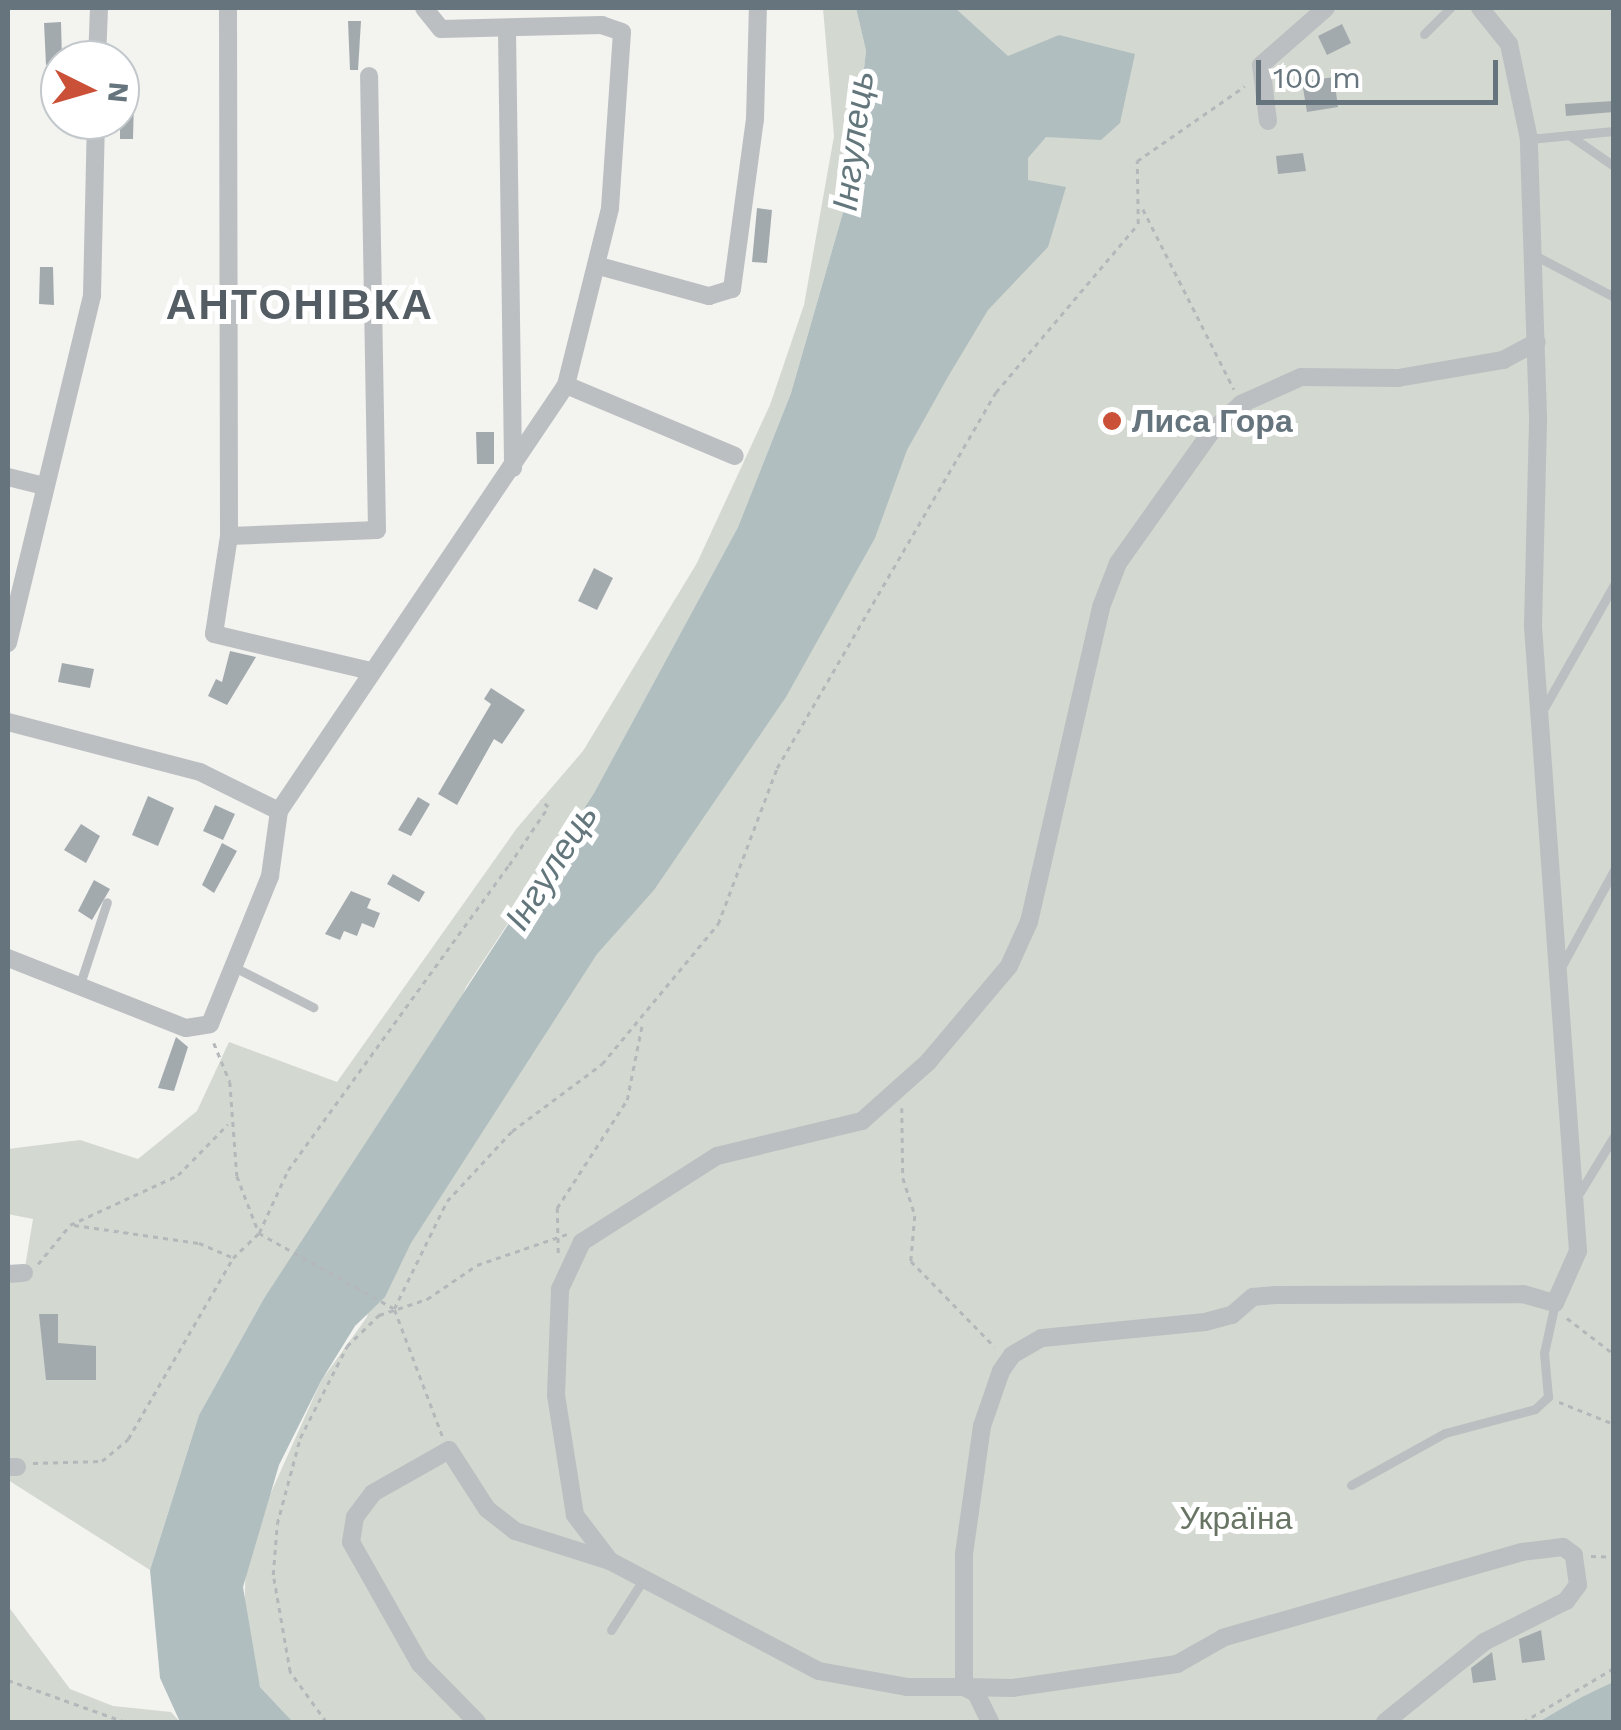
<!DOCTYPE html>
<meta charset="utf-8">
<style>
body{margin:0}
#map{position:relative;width:1621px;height:1730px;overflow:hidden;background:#f3f3f0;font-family:"Work Sans",sans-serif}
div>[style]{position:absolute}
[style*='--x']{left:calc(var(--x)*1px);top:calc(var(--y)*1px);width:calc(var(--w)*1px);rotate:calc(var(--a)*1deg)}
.green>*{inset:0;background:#d3d8d0}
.water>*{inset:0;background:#b1bec0}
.building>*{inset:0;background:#a3aaae}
.path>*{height:2.5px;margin-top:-1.25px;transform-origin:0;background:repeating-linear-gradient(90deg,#b5b8ba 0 5px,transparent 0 10px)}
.service>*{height:9px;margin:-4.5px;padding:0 4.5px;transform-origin:4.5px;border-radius:4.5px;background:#bbbfc1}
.minor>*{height:18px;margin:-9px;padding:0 9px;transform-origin:9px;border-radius:9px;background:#bbbfc1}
.dots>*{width:28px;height:28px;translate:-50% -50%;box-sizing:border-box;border:5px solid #fff;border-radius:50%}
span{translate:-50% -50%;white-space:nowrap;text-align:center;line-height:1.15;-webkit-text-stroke:10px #fff;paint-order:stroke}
.poi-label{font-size:32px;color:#66757d;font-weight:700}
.left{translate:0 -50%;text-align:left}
.park-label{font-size:32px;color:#697564}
.water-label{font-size:35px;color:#62767b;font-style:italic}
.district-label{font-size:42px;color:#535d63;font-weight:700;letter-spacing:2.5px}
.frame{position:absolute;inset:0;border:10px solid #66757d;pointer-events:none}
.north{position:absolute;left:40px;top:40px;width:100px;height:100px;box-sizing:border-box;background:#fff;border:2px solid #c2c8cb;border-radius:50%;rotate:95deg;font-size:28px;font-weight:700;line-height:40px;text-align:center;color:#66757d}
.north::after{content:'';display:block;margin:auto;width:35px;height:45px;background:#cb5038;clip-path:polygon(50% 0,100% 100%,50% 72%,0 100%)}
.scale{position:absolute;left:1256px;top:60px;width:242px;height:45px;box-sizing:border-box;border:5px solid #66757d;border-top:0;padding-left:12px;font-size:30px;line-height:35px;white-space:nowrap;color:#66757d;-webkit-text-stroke:8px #fff;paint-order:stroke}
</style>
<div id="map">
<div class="green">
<div style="clip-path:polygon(823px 8px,856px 8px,866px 51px,850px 188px,791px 393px,738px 527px,594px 793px,466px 987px,418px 1092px,263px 1300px,199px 1415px,150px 1570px,8px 1480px,8px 1274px,24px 1273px,33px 1219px,8px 1214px,8px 1149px,80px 1140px,138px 1159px,197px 1111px,229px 1042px,337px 1082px,517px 828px,583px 751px,697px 563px,770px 405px,804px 305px,834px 136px)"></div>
<div style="clip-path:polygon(936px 8px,1613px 8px,1613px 1682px,1537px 1722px,293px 1722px,260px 1687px,244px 1625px,246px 1558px,256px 1526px,321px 1381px,367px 1317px,372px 1291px,588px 949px)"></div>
<div style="clip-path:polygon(8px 1606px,70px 1689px,113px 1706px,171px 1712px,180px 1722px,8px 1722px)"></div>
</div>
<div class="water">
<div style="clip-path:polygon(856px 8px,955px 8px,1008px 56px,1059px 35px,1135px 54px,1120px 123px,1101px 140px,1046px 137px,1028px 158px,1028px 180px,1066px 187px,1048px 247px,988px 310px,949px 375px,907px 450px,875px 538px,786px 697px,654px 890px,597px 954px,411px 1243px,385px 1297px,355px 1326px,321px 1381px,279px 1465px,243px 1587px,260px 1687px,293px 1722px,180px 1722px,160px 1678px,150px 1570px,199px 1415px,263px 1300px,594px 793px,738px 527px,791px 393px,850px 188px,866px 51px)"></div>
<div style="clip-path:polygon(1613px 1682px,1613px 1722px,1538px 1722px,1582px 1697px)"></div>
</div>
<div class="building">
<div style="clip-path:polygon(348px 21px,361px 21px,358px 70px,350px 70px)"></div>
<div style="clip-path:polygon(61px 22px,62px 60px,46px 65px,44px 23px)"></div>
<div style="clip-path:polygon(1342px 24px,1351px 43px,1327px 55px,1318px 36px)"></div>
<div style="clip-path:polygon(1334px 77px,1338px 107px,1307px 112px,1302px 82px)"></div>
<div style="clip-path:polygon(120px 99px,134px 99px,133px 139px,120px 139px)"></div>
<div style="clip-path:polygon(1614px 101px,1614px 112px,1566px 116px,1565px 104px)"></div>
<div style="clip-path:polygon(1303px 153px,1306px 171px,1278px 174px,1276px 156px)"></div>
<div style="clip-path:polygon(757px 208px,772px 210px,767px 263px,752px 262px)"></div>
<div style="clip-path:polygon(40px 267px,53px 267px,54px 305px,39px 304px)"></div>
<div style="clip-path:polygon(476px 432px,494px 432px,494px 464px,477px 464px)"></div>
<div style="clip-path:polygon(594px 568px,613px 578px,597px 610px,578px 601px)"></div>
<div style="clip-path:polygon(230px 651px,256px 657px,227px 705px,208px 696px,216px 679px,222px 682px)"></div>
<div style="clip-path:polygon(62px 663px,94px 669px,90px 688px,58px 682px)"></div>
<div style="clip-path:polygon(491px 688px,525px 710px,502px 744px,494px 739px,457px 805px,438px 794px,491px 704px,484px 699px)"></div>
<div style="clip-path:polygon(148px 796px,174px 808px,158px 846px,132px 835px)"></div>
<div style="clip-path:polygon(418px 797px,430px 804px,411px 836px,398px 830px)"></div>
<div style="clip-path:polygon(215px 805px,235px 814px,223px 840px,203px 831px)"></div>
<div style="clip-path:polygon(81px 824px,100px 836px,86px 863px,64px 850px)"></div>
<div style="clip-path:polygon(222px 843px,237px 851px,214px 893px,202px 885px)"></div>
<div style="clip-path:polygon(393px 874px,425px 892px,419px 902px,387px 884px)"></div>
<div style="clip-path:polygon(94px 880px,110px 889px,92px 920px,78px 911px)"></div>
<div style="clip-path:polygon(351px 891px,371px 899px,367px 908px,380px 913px,374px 928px,362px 923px,357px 936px,344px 931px,340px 940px,325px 934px)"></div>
<div style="clip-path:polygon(176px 1037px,188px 1047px,174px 1091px,158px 1088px)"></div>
<div style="clip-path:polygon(39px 1314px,58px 1314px,58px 1343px,96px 1346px,96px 1380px,46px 1380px)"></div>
<div style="clip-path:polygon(1541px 1630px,1545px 1660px,1522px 1663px,1519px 1639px)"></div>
<div style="clip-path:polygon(1492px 1652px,1496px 1680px,1473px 1683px,1471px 1668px)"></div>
</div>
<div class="path">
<div style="--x:1143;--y:209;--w:202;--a:63.2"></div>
<div style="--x:214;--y:1043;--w:42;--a:67.7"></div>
<div style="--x:230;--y:1082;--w:94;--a:85.7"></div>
<div style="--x:237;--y:1176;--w:61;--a:68.9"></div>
<div style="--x:259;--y:1233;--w:154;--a:29.2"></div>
<div style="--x:902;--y:1108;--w:70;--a:89.2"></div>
<div style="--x:903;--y:1178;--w:40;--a:72"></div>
<div style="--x:915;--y:1216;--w:45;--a:95.1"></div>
<div style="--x:911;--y:1261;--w:120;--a:45.7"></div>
<div style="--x:74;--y:1225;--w:126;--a:8.2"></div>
<div style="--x:199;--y:1243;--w:36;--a:23"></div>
<div style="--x:558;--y:1253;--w:45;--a:-91.3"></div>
<div style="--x:557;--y:1208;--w:129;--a:-57.1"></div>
<div style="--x:627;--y:1100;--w:76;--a:-78.7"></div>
<div style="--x:38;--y:1264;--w:50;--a:-50.6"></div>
<div style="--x:70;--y:1225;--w:119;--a:-24.8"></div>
<div style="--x:178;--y:1175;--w:71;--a:-45.6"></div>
<div style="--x:1567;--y:1318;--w:59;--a:37.5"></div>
<div style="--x:1559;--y:1402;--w:59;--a:21.8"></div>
<div style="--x:442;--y:1436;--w:136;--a:-110.7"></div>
<div style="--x:394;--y:1309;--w:120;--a:-63.9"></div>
<div style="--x:447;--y:1201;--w:96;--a:-47.1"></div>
<div style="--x:512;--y:1131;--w:112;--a:-36.7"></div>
<div style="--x:602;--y:1064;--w:182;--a:-50.4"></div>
<div style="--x:718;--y:924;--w:167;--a:-69.3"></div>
<div style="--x:777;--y:768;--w:435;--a:-59.8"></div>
<div style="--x:996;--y:392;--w:220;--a:-49.8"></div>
<div style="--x:1138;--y:224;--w:63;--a:-90.9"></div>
<div style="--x:1137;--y:161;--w:131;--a:-34.8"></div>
<div style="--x:33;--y:1463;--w:69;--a:-1.7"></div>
<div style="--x:102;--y:1461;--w:34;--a:-40"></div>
<div style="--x:128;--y:1439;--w:209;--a:-59.9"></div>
<div style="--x:233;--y:1258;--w:36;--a:-44"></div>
<div style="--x:259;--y:1233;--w:69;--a:-65.3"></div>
<div style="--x:288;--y:1170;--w:377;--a:-54.1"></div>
<div style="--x:509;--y:865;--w:70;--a:-56.1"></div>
<div style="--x:548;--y:807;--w:10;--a:-135"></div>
<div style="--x:1591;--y:1556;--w:23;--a:2"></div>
<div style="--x:8;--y:1680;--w:124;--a:19.7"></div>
<div style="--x:326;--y:1722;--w:62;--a:-125.8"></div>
<div style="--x:290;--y:1672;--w:98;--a:-99.9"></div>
<div style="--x:273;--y:1575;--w:51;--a:-85.5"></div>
<div style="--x:277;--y:1524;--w:89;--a:-75"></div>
<div style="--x:300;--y:1438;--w:103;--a:-62.9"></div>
<div style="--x:347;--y:1346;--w:45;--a:-44.1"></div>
<div style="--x:379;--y:1315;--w:51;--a:-18.4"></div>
<div style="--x:427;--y:1299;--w:60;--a:-34.2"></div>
<div style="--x:477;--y:1265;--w:95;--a:-19"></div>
<div style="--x:1523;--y:1722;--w:106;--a:-30.7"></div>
</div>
<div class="service">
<div style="--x:1424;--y:34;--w:37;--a:-45"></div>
<div style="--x:1569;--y:135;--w:55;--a:34.6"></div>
<div style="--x:1529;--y:139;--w:85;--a:-5.4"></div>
<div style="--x:1534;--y:255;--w:90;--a:27.7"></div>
<div style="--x:1544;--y:708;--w:142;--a:-60.4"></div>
<div style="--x:234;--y:967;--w:89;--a:26.9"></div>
<div style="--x:1560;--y:969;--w:113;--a:-61.4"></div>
<div style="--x:80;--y:984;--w:86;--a:-71.8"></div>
<div style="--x:1580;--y:1192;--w:66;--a:-58.7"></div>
<div style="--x:1351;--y:1485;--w:107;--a:-29"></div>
<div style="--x:1445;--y:1433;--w:93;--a:-14.9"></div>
<div style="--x:1535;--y:1409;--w:18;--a:-43"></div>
<div style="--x:1548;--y:1397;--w:44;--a:-95.2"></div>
<div style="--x:1544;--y:1353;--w:51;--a:-77.6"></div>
<div style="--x:611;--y:1630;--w:59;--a:-57.4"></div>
</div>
<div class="minor">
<div style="--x:228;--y:8;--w:528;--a:89.89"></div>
<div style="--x:229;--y:536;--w:148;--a:-2.3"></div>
<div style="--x:377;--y:530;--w:454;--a:-91"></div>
<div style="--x:507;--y:31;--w:437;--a:89.2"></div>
<div style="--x:97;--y:60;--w:52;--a:-87.8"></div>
<div style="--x:1268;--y:121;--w:56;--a:-97.1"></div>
<div style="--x:1261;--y:65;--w:86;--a:-41.2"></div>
<div style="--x:599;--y:266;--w:114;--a:15.3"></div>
<div style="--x:709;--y:296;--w:24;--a:-17"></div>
<div style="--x:732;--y:289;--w:172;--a:-82.3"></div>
<div style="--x:755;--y:119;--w:111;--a:-88.5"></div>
<div style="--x:566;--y:385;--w:183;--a:22.8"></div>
<div style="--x:8;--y:477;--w:33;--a:14"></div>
<div style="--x:229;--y:536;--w:99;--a:98.7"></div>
<div style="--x:214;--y:634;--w:161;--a:13.3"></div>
<div style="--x:8;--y:643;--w:358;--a:-76.4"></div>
<div style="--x:92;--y:295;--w:175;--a:-88.7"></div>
<div style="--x:8;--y:722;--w:198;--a:14.6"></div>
<div style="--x:200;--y:772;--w:88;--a:26.3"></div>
<div style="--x:8;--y:958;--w:191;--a:21.5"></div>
<div style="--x:186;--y:1028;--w:24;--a:-9"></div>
<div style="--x:210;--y:1024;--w:160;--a:-67.9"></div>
<div style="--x:270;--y:876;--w:66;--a:-82.1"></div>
<div style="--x:279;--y:811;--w:514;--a:-56.03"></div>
<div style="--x:566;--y:385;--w:182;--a:-76"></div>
<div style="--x:610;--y:208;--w:176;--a:-86.1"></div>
<div style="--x:622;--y:32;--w:21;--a:-161"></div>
<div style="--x:602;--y:25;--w:161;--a:178.6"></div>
<div style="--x:441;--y:29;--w:27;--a:-129"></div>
<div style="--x:8;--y:1274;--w:16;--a:-4"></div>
<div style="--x:8;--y:1467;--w:9;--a:0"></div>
<div style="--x:610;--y:1561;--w:58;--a:-127.3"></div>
<div style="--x:575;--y:1515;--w:121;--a:-99"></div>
<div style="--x:556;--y:1395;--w:106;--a:-87.8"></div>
<div style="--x:560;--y:1289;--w:52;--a:-64.9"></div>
<div style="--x:582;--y:1242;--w:160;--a:-32.5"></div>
<div style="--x:717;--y:1156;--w:149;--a:-13.6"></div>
<div style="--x:862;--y:1121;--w:89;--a:-41.8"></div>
<div style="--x:928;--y:1062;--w:126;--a:-49.8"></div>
<div style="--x:1009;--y:966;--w:48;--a:-65.6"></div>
<div style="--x:1029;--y:922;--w:323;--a:-77.1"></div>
<div style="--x:1101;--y:607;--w:47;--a:-68.9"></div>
<div style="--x:1118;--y:563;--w:161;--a:-54.6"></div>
<div style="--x:1211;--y:432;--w:41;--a:-43"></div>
<div style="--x:1241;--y:404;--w:66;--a:-24.2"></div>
<div style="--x:1301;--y:377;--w:97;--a:0.6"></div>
<div style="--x:1398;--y:378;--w:107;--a:-9.7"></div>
<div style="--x:1503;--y:360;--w:38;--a:-28"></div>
<div style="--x:477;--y:1722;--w:81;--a:-134.5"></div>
<div style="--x:420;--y:1664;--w:140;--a:-119.5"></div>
<div style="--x:351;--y:1542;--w:25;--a:-81"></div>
<div style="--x:355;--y:1517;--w:30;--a:-53"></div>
<div style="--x:373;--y:1493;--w:87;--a:-29.5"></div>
<div style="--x:449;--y:1450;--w:70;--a:57.2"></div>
<div style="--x:487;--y:1509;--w:36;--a:38"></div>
<div style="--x:515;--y:1531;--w:100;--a:17.5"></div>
<div style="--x:610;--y:1561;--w:236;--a:27.8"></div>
<div style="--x:819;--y:1671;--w:89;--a:10.3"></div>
<div style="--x:907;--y:1687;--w:57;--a:0"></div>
<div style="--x:964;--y:1687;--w:13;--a:27"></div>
<div style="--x:976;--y:1693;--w:32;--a:64"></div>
<div style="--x:1385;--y:1722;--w:127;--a:-38.9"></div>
<div style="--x:1484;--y:1642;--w:92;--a:-26.6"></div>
<div style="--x:1566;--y:1601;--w:20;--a:-53"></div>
<div style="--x:1578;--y:1585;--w:30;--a:-98"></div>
<div style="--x:1574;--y:1555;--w:14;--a:-144"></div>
<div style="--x:1563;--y:1547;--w:41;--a:173"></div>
<div style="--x:1522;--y:1552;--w:311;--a:164"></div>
<div style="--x:1223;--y:1638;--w:53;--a:150.5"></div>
<div style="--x:1177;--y:1664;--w:167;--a:171.7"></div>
<div style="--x:1012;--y:1688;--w:48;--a:-178.8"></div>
<div style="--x:964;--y:1687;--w:133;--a:-90"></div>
<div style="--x:964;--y:1554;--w:129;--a:-82"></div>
<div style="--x:982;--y:1426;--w:58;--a:-70.9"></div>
<div style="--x:1001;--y:1371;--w:19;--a:-55"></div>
<div style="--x:1012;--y:1355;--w:34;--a:-30"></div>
<div style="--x:1042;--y:1338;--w:164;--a:-5.6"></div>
<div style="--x:1205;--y:1322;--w:28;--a:-15"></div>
<div style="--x:1232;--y:1315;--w:28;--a:-41"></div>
<div style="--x:1253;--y:1297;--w:22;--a:-5"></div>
<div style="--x:1275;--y:1295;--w:248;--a:-0.2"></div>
<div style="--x:1523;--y:1294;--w:33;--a:16"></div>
<div style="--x:1555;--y:1303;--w:57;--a:-66.1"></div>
<div style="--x:1578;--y:1251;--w:627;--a:-94.12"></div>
<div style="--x:1533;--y:626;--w:209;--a:-88.6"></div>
<div style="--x:1538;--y:417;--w:278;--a:-91.9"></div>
<div style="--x:1529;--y:139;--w:97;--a:-101.9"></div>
<div style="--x:1509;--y:44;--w:46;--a:-128.9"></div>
</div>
<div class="dots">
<div style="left:1112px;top:421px;background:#cb5038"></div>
</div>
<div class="poi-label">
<span class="left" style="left:1132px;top:421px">Лиса Гора</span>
</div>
<div class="park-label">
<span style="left:1236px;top:1518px">Україна</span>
</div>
<div class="water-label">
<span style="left:853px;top:141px;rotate:-83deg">Інгулець</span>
<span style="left:551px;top:867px;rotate:-58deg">Інгулець</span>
</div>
<div class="district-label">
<span style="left:300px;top:305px">АНТОНІВКА</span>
</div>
<div class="frame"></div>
<div class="north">N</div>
<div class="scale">100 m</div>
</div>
